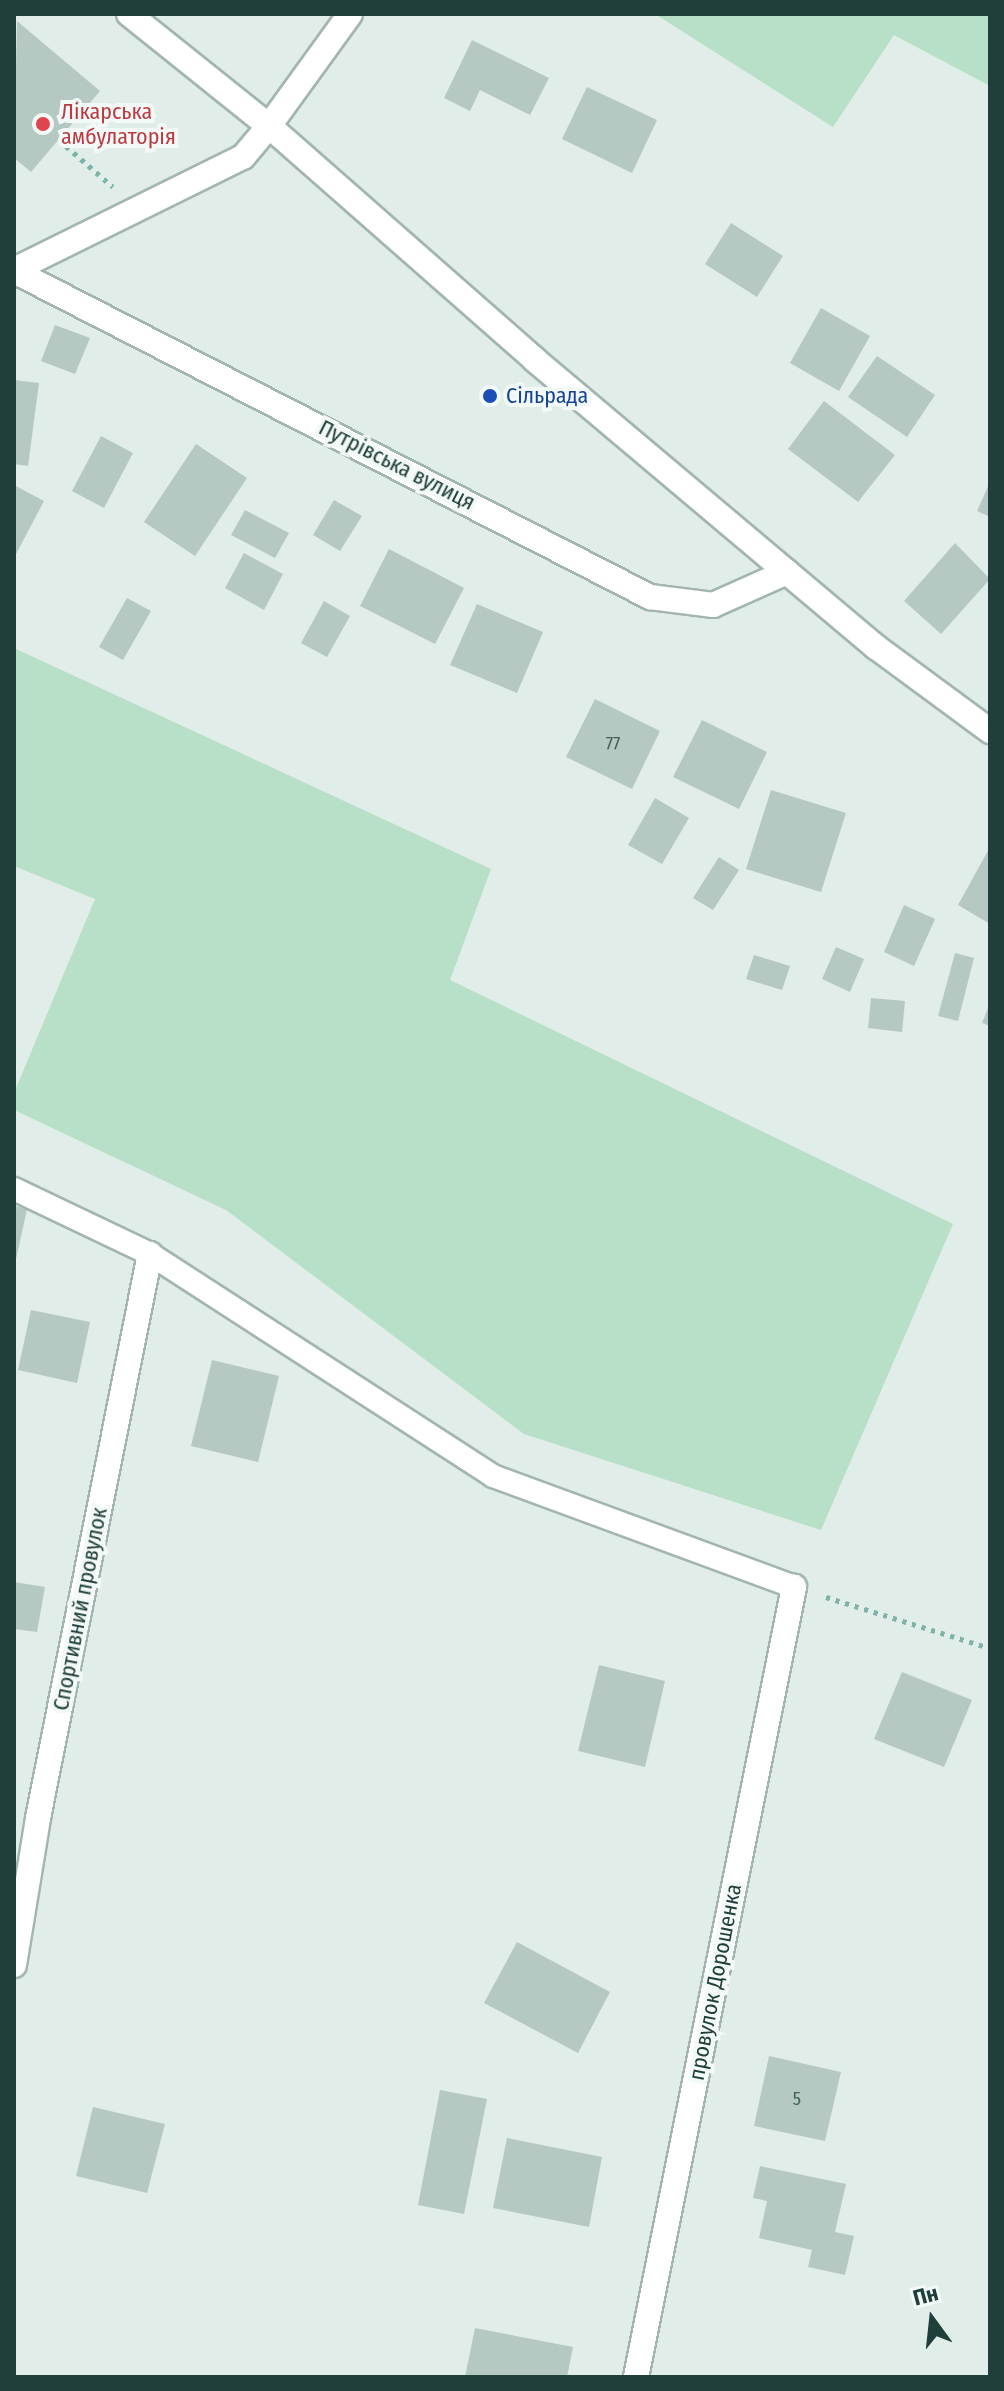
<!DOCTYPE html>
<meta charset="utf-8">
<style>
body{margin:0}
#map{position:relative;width:1004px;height:2391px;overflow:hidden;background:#e1ede9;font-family:"Fira Sans Condensed",sans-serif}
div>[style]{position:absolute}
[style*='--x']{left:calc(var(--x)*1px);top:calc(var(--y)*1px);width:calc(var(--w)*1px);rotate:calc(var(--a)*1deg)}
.green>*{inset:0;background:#b8dfc7}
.building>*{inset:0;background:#b6c8c2}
.path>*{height:5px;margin-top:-2.5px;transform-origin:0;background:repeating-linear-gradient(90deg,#7fb2a8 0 4px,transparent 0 10px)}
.roads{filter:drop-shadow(2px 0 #a3b5b1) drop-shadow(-2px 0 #a3b5b1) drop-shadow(0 2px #a3b5b1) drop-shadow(0 -2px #a3b5b1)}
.service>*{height:22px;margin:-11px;padding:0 11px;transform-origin:11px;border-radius:11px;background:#fff}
.minor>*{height:24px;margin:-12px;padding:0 12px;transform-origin:12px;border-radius:12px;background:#fff}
.tertiary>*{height:24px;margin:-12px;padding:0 12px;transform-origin:12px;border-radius:12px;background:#fff}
.secondary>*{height:24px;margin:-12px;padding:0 12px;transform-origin:12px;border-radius:12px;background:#fff}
.dots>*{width:22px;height:22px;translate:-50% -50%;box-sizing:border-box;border:4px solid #f2f9f6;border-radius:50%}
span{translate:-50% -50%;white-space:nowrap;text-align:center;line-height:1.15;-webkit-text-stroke:8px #f2f9f6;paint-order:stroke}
.number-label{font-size:18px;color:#46605c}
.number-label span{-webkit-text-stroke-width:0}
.health-label{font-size:22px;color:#be3a42}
.left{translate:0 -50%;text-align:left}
.transit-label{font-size:22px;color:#164399}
.street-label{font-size:22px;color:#203e3a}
.frame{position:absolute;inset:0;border:16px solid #203e3a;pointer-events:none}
.north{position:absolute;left:892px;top:2279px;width:80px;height:80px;-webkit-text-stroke:6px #f2f9f6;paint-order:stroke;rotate:345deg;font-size:22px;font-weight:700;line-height:32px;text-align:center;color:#203e3a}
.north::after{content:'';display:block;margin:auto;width:28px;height:36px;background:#203e3a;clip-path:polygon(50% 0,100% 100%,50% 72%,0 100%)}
</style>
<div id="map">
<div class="green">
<div style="clip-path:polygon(655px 14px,990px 14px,990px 86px,894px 35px,833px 127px)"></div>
<div style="clip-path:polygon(14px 648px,491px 869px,450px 980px,953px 1224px,821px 1530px,524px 1434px,226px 1210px,14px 1110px,14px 1093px,95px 899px,14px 866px)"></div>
</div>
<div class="building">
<div style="clip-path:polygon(17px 21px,100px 91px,31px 172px,14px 158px)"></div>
<div style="clip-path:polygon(472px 40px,549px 78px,530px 115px,480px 90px,470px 111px,444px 98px)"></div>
<div style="clip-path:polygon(587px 87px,657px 120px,632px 173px,562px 139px)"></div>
<div style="clip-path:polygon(731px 223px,783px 256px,757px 297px,705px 264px)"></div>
<div style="clip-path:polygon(821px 308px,870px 336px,839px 391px,790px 363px)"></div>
<div style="clip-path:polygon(55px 325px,90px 338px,75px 374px,41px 361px)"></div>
<div style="clip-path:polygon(877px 356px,935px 395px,907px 437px,848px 397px)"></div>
<div style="clip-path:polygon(14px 380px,39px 383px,28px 466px,14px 464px)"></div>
<div style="clip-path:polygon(824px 401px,895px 455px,858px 502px,788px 449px)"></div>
<div style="clip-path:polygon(101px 436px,133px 453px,104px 508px,72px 491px)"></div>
<div style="clip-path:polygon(196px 444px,247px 478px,195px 556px,144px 522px)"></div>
<div style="clip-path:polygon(990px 482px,990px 517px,977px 511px)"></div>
<div style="clip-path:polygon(14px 485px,44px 501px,14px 558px)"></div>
<div style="clip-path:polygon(334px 500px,362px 516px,340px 551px,313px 535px)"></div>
<div style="clip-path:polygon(245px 510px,289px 533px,275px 558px,231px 535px)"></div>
<div style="clip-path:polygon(955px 543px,990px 579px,941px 634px,904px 601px)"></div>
<div style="clip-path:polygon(389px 549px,464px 588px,435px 644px,360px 606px)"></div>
<div style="clip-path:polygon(244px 553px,283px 574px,264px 610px,225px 588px)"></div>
<div style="clip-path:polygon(127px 598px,151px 611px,123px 660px,99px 647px)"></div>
<div style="clip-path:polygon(324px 601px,350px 616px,327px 657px,301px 643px)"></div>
<div style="clip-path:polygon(477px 604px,543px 632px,517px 693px,450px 665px)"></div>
<div style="clip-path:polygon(595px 699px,660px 731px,632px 789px,566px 757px)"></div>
<div style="clip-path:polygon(702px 720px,767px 752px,739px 809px,673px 777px)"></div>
<div style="clip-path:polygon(771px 790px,846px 813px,821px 892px,746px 869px)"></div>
<div style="clip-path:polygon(655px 798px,689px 818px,662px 864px,628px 845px)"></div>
<div style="clip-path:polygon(990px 847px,990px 924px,958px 905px)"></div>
<div style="clip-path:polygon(719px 857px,739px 870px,713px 910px,693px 898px)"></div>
<div style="clip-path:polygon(904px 905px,935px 919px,914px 966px,884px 952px)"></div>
<div style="clip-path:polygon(836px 947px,864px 959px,850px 992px,822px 979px)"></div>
<div style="clip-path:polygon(955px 953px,974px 958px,958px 1021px,938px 1016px)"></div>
<div style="clip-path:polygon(754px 955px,790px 966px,782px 990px,746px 979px)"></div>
<div style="clip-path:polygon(871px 998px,905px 1001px,902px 1032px,868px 1028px)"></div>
<div style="clip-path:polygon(990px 1003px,990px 1026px,982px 1023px)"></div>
<div style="clip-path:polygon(14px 1206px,27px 1209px,15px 1264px,14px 1264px)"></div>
<div style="clip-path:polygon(31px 1310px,90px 1322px,77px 1383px,18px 1370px)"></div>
<div style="clip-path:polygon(212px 1360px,279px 1376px,258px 1462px,191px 1446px)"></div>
<div style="clip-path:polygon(14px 1582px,45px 1587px,37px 1632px,14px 1629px)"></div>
<div style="clip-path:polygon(599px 1665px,665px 1681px,645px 1767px,578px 1751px)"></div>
<div style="clip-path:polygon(902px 1672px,972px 1700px,944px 1767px,874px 1739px)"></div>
<div style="clip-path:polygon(517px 1942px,610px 1992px,578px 2053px,484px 2003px)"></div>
<div style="clip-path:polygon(769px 2056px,841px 2072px,825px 2141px,754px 2126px)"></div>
<div style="clip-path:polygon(440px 2090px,487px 2099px,464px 2214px,418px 2205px)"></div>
<div style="clip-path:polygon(93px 2107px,165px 2124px,147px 2193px,76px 2176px)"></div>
<div style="clip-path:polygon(507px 2138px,602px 2157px,589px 2227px,493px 2208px)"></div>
<div style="clip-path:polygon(760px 2166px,846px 2184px,835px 2232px,854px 2236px,845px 2275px,808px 2267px,812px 2250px,759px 2238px,767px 2201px,753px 2198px)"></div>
<div style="clip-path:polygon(475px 2328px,573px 2347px,567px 2377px,465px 2377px)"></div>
</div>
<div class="path">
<div style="--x:66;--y:146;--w:62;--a:41.1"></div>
<div style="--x:826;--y:1597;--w:172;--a:17.3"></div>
</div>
<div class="roads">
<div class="service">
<div style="--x:14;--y:1189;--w:151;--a:25.5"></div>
<div style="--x:150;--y:1254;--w:409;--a:32.9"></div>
<div style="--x:493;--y:1476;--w:321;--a:20.2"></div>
</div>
<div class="minor">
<div style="--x:14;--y:270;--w:255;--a:-26.3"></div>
<div style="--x:243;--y:157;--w:40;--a:-50"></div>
<div style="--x:14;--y:271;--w:715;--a:27.14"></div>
<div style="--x:650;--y:597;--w:64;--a:7.2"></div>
<div style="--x:713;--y:605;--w:81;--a:-24"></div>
<div style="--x:14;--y:1965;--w:149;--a:-80.7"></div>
<div style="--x:38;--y:1818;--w:575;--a:-78.77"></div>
<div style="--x:636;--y:2377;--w:806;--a:-78.69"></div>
</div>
<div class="tertiary">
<div style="--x:269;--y:126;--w:138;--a:-54.1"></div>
</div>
<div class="secondary">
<div style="--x:129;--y:14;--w:179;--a:38.7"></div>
<div style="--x:269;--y:126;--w:354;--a:41.3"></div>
<div style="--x:535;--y:360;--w:446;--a:40.1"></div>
<div style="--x:876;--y:647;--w:142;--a:36.4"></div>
</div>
</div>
<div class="dots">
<div style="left:43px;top:124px;background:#e0444e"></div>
<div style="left:490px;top:396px;background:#1a4fb4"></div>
</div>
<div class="number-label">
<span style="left:613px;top:744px">77</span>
<span style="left:797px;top:2099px">5</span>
</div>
<div class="health-label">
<span class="left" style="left:61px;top:124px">Лікарська<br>амбулаторія</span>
</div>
<div class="transit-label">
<span class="left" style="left:506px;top:396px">Сільрада</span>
</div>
<div class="street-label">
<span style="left:397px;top:465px;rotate:27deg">Путрівська вулиця</span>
<span style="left:80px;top:1609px;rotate:-79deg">Спортивний провулок</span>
<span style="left:715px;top:1982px;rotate:-79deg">провулок Дорошенка</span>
</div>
<div class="frame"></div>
<div class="north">Пн</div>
</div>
